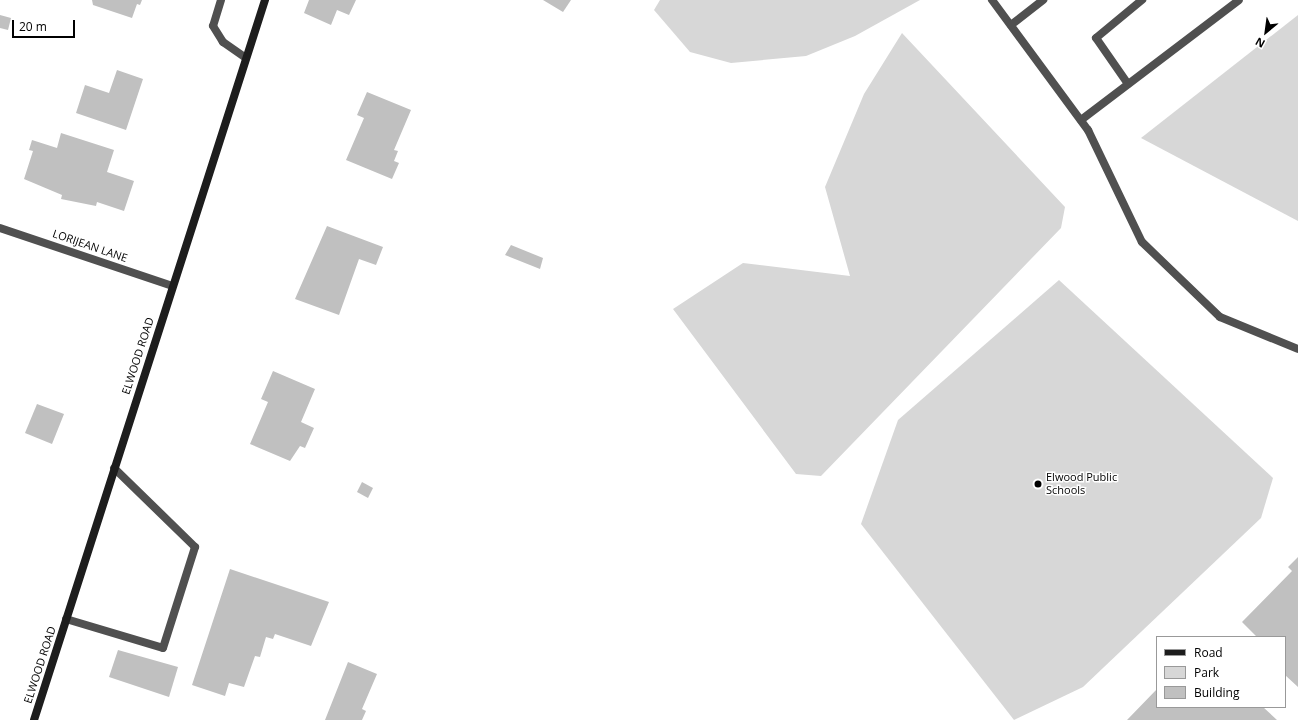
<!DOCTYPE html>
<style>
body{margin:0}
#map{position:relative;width:1298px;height:720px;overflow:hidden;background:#fff;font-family:"Open Sans",sans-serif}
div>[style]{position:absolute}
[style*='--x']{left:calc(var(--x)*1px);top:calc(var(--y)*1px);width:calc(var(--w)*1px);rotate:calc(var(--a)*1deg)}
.green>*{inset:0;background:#d7d7d7}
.building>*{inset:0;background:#c0c0c0}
.service>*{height:8px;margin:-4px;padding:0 4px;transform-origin:4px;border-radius:4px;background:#505050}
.minor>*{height:8px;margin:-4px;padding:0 4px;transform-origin:4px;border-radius:4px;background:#505050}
.secondary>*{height:8px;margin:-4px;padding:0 4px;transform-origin:4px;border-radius:4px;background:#1d1d1d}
.dots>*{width:11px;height:11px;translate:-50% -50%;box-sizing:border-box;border:2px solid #fff;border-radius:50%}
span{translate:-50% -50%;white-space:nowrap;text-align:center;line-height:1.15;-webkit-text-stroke:3px #fff;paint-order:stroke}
.street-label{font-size:11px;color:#000}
.poi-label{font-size:11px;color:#000}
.left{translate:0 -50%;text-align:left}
.legend{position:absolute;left:1156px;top:636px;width:130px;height:72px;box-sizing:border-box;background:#fff;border:1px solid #999;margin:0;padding:5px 7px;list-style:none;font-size:12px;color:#000}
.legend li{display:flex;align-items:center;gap:8px;height:20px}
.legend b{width:20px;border:1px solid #999}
.north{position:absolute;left:1246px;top:12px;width:40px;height:40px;-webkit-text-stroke:3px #fff;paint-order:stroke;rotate:209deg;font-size:11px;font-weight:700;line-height:16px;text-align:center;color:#000}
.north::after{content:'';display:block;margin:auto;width:14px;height:18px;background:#000;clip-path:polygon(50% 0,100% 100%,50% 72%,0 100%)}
.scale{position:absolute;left:12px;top:20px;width:63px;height:18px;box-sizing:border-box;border:2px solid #000;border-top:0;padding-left:5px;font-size:12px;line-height:14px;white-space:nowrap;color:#000;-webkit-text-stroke:3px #fff;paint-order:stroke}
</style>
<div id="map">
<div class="green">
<div style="clip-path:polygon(660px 0,920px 0,855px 36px,806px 56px,731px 63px,690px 52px,654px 10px)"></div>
<div style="clip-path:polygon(1298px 15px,1298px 221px,1141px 138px)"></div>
<div style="clip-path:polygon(902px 33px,1065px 207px,1061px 228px,821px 476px,796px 474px,673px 309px,743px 263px,850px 276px,825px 187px,864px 94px)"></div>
<div style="clip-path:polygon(1059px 280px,1273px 478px,1261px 518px,1083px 687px,1014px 720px,861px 524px,898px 420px)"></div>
</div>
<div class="building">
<div style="clip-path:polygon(92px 0,142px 0,140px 5px,137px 4px,132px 18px,93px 5px)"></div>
<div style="clip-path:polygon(309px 0,356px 0,349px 15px,337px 10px,331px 25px,304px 13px)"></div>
<div style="clip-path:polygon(543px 0,571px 0,563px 12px)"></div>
<div style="clip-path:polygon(0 15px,11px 18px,8px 30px,0 28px)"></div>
<div style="clip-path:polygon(117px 70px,143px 79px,126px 130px,76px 113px,85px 85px,109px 93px)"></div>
<div style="clip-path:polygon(367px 92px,411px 110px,394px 150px,398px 151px,394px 161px,399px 163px,392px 179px,346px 160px,364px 118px,357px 115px)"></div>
<div style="clip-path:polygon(61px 133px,114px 150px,107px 172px,134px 181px,124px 211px,97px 202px,96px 206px,61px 199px,62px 195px,24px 179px,33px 151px,29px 150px,32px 140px,57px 148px)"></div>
<div style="clip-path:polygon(327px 226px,383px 247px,376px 265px,359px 259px,339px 315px,295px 299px)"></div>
<div style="clip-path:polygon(511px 245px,543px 258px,540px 269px,505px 255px)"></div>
<div style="clip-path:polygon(273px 371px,315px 389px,301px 422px,314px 428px,305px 448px,300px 446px,290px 461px,250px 444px,268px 402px,261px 399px)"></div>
<div style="clip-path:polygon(37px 404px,64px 414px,52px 444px,25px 433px)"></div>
<div style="clip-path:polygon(362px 482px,373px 488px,368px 498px,357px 492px)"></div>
<div style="clip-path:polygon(1298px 557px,1298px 687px,1285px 675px,1285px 637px,1257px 637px,1242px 622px,1292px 571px,1288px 567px)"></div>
<div style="clip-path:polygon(230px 569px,329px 602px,311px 646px,275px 634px,273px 639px,266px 637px,260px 657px,255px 656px,244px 687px,229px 683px,225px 696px,192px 685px)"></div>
<div style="clip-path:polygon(118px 650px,178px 667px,169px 697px,109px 677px)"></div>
<div style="clip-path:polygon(348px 662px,377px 674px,362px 709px,366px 711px,362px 720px,325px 720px)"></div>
<div style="clip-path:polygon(1157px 689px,1157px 707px,1263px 707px,1277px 720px,1127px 720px)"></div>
</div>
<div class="service">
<div style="--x:221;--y:0;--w:27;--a:107"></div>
<div style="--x:213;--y:26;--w:19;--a:58"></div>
<div style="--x:223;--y:42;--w:28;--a:35"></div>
<div style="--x:992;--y:0;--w:162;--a:53.6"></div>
<div style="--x:1088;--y:130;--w:124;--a:64.3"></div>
<div style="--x:1142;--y:242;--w:108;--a:43.9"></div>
<div style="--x:1220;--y:317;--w:84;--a:22.3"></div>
<div style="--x:1011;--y:25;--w:41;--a:-38"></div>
<div style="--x:1128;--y:84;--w:56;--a:-124.8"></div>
<div style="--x:1096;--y:38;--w:60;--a:-39.6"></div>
<div style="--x:1081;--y:120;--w:198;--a:-37.2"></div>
<div style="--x:66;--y:619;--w:101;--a:16.6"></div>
<div style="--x:163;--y:648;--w:106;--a:-72.4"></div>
<div style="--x:195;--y:547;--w:113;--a:-135.7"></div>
</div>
<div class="minor">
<div style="--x:0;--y:228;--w:182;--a:18.6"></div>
</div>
<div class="secondary">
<div style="--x:34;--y:720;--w:756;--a:-72.21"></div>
</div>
<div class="dots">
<div style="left:1038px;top:484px;background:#000"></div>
</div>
<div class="street-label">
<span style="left:90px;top:246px;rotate:19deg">LORIJEAN LANE</span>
<span style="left:138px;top:356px;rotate:-72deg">ELWOOD ROAD</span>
<span style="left:40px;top:665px;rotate:-72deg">ELWOOD ROAD</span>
</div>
<div class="poi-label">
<span class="left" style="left:1046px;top:484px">Elwood Public<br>Schools</span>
</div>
<ul class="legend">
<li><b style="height:5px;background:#1d1d1d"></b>Road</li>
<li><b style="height:11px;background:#d7d7d7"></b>Park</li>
<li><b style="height:11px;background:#c0c0c0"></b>Building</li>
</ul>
<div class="north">N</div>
<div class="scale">20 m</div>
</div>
